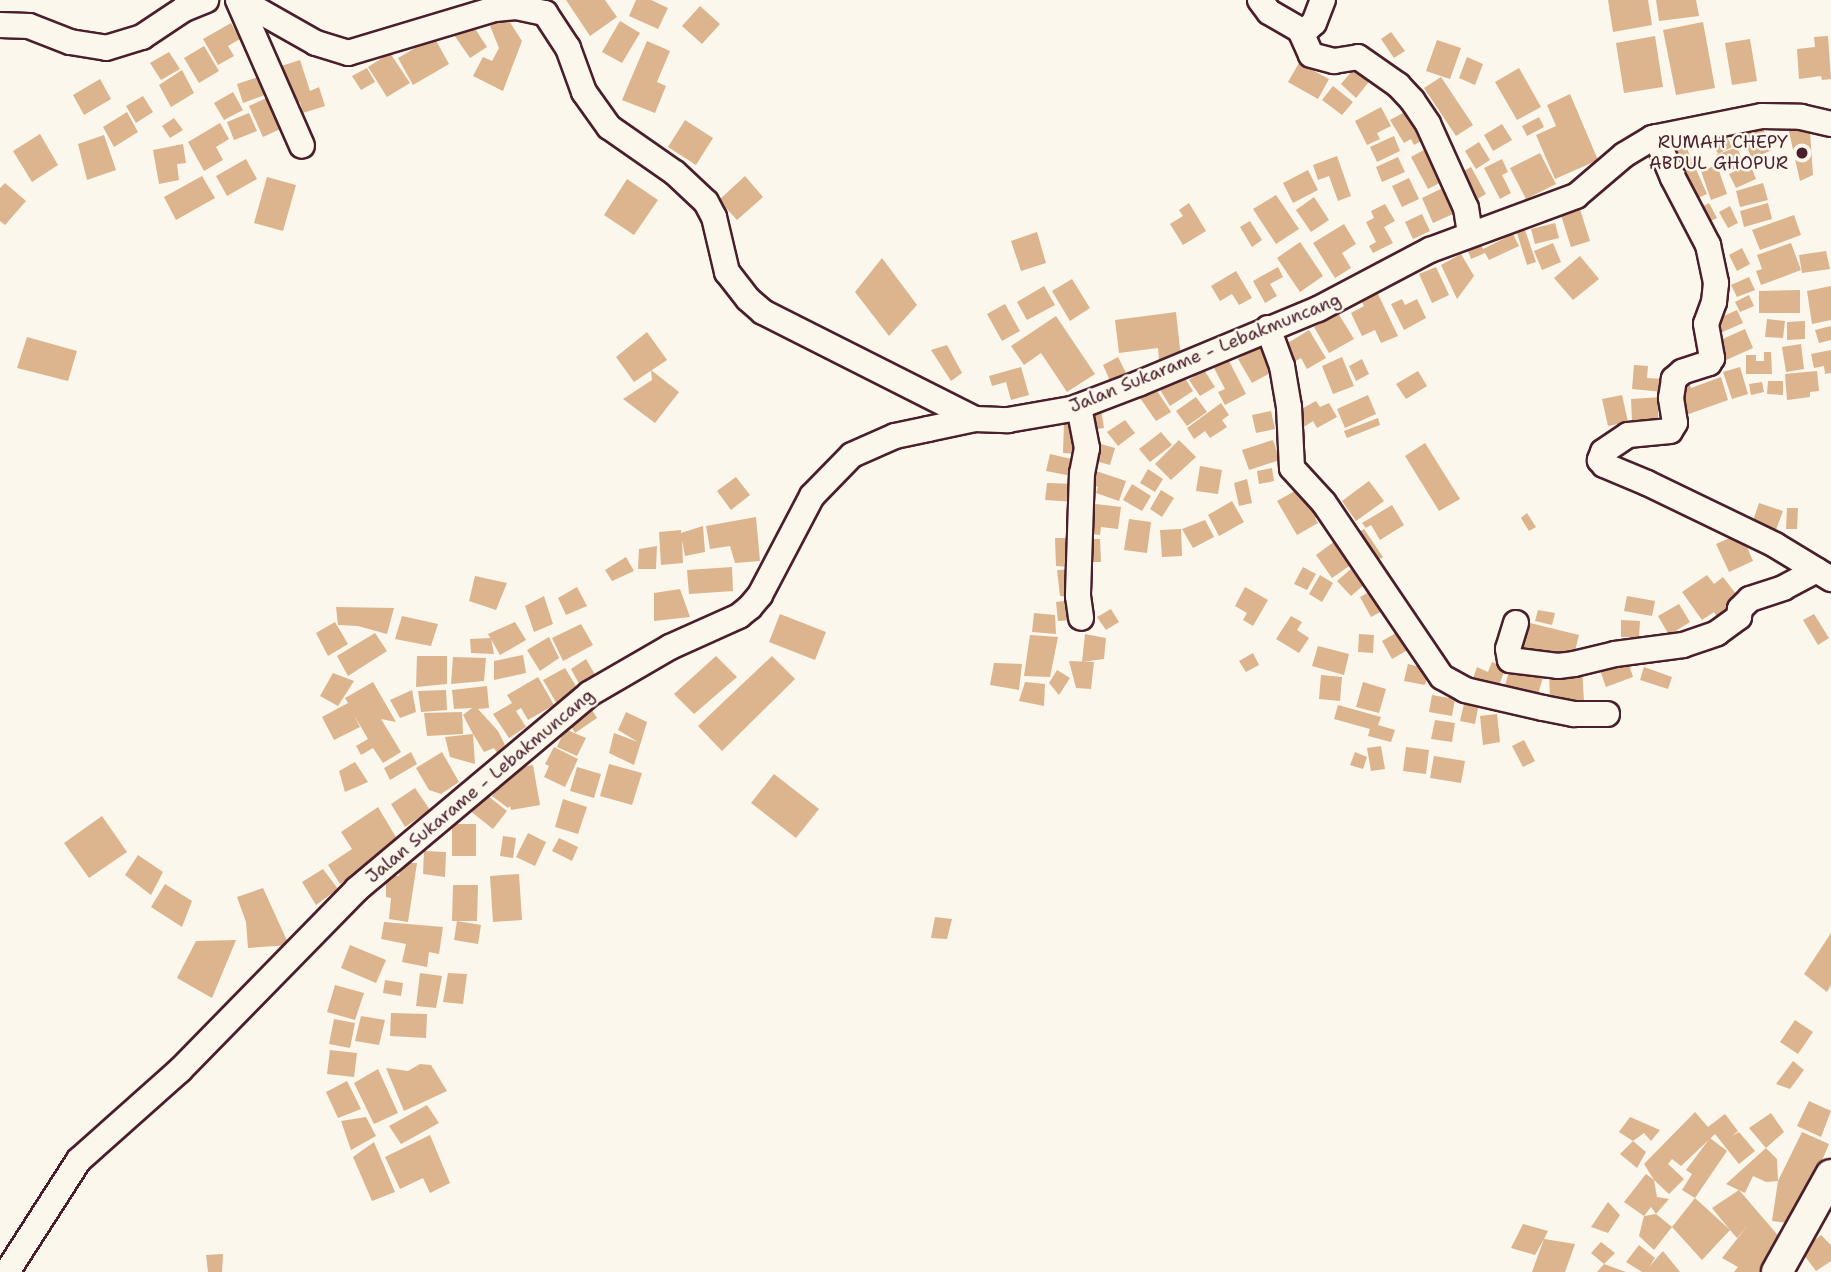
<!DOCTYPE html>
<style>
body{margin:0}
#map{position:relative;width:1831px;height:1272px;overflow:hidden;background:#fbf7ec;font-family:"Shantell Sans",sans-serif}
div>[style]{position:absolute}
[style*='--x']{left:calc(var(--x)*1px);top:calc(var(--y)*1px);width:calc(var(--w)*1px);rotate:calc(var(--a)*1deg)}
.building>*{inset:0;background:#dcb48d}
.roads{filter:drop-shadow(2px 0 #4a1f2b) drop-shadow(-2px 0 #4a1f2b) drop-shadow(0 2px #4a1f2b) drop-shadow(0 -2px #4a1f2b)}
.minor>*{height:24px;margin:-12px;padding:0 12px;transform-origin:12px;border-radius:12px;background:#fbf7ec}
.tertiary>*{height:30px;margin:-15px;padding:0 15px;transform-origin:15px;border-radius:15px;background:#fbf7ec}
.dots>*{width:19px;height:19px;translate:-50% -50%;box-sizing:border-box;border:4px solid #fbf7ec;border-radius:50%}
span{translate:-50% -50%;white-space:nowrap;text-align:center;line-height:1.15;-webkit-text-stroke:5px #fbf7ec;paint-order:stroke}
.poi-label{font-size:18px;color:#4a1f2b}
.right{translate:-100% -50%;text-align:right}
.street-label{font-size:18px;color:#4a1f2b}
</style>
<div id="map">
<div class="building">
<div style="clip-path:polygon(566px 0,605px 0,617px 17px,590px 36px)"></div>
<div style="clip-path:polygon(636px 0,651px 0,668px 8px,658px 29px,629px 16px)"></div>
<div style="clip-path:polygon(1608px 0,1648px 0,1652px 25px,1613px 32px)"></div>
<div style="clip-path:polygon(1656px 0,1696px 0,1699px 16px,1659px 21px)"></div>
<div style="clip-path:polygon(700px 6px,720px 24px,702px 44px,682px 26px)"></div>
<div style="clip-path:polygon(506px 16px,522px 41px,503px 91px,473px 76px,483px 57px,492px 61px,499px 48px,490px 26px)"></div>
<div style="clip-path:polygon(470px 21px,487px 47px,470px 58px,452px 32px)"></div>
<div style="clip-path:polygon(620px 21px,640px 33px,622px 63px,602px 52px)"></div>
<div style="clip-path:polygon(1703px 22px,1715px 88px,1676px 95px,1663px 30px)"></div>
<div style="clip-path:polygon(231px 23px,240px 39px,228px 46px,234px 56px,218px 65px,203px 39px)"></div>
<div style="clip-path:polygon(1391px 32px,1405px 51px,1394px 58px,1381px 39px)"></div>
<div style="clip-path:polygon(1655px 36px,1663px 87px,1624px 93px,1616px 43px)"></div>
<div style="clip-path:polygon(1828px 36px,1831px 79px,1822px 80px,1821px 76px,1799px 79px,1797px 49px,1815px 47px,1814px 37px)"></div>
<div style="clip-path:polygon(434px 37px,449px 64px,413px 85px,398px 58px)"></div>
<div style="clip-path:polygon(1750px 39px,1757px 81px,1732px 85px,1725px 43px)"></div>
<div style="clip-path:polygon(1437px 40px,1461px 48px,1450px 79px,1426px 71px)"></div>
<div style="clip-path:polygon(647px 41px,670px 51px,657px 82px,666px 86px,655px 113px,622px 100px)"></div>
<div style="clip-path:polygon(204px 46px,219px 71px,199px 83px,184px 58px)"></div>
<div style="clip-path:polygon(169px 52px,180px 69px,161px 80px,150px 63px)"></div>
<div style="clip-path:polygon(390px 53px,410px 83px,387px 97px,368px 67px)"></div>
<div style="clip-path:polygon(1467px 57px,1483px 64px,1475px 85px,1459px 78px)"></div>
<div style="clip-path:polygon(300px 60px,310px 91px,319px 87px,325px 106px,303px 113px,300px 102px,291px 105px,278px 67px)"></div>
<div style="clip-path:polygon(1299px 63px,1329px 79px,1318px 99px,1288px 82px)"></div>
<div style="clip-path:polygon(1357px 65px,1372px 78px,1356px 98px,1341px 84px)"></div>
<div style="clip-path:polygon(367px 68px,375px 82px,361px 90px,352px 76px)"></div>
<div style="clip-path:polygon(1519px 68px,1541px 107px,1517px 120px,1495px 82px)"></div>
<div style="clip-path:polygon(182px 70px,194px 93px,171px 107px,159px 85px)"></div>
<div style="clip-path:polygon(267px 74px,273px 92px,243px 103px,237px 84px)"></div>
<div style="clip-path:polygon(1441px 77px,1473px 125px,1456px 136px,1424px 88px)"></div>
<div style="clip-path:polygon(100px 79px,111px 99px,84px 115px,73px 95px)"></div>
<div style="clip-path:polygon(1333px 86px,1353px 102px,1342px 115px,1322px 100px)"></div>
<div style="clip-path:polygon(233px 92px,243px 110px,224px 120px,214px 103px)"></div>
<div style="clip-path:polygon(275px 94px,289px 125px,263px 137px,249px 106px)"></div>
<div style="clip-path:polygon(1570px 94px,1598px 160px,1555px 179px,1536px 135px,1556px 126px,1547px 105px)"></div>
<div style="clip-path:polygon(143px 96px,153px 112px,136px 123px,126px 106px)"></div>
<div style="clip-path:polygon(1381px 107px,1391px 126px,1377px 133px,1380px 139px,1367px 145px,1355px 121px)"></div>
<div style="clip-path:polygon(1412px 108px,1428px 137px,1414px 145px,1411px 139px,1404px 143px,1390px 120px)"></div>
<div style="clip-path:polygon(127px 112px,138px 132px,114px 147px,103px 127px)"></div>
<div style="clip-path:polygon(249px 113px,257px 131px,234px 140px,227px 122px)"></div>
<div style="clip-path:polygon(1539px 117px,1544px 127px,1527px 136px,1522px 126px)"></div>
<div style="clip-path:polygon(174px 118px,183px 130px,170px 138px,162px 126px)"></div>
<div style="clip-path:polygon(685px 120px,713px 138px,696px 165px,668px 147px)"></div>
<div style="clip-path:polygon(1760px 122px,1772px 150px,1752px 159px,1740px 131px)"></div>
<div style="clip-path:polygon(220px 123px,229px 139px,216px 147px,223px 160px,204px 171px,188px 142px)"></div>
<div style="clip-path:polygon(1787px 123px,1810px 132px,1813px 175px,1800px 181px)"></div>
<div style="clip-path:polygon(1502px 124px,1512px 140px,1493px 151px,1484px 135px)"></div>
<div style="clip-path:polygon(1724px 131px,1732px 147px,1718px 154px,1710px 138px)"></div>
<div style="clip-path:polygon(40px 134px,58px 165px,32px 182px,13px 151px)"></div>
<div style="clip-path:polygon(104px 135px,116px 170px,87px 180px,78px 144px)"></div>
<div style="clip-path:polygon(1394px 136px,1400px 151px,1377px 162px,1370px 147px)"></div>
<div style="clip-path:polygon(1479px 142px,1490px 160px,1476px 169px,1465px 151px)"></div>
<div style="clip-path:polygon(1684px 142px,1707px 194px,1689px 202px,1665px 150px)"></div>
<div style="clip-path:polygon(183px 144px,186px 163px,177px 164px,179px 180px,159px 184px,153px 150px)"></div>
<div style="clip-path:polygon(1431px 146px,1449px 178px,1428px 189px,1411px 157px)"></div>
<div style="clip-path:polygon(1737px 147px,1744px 165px,1724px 173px,1716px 155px)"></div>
<div style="clip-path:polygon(1540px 153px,1556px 184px,1526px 199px,1510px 168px)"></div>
<div style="clip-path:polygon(1337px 156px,1351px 196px,1338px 201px,1329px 176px,1318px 180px,1313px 165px)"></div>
<div style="clip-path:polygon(1398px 157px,1405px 172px,1382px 182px,1376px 167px)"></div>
<div style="clip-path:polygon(246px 159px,257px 179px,227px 196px,216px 176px)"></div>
<div style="clip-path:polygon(1502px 159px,1508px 172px,1502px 175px,1511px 193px,1500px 199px,1484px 168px)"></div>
<div style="clip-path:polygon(1750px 164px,1756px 179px,1736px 188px,1729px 174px)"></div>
<div style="clip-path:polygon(1717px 165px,1727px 194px,1711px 200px,1701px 171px)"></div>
<div style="clip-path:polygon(1471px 167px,1486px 194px,1472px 202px,1458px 174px)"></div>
<div style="clip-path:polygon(1308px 170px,1318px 190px,1293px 203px,1283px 183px)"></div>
<div style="clip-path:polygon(202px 176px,215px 198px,176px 220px,164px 197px)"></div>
<div style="clip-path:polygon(745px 176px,763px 197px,737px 220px,719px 200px)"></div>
<div style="clip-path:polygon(267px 177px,296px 185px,283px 231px,254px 223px)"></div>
<div style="clip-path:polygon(1409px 178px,1419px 199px,1402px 207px,1392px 186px)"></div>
<div style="clip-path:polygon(627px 179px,658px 200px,634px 235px,604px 215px)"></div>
<div style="clip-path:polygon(5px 183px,26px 201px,5px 225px,0 221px,0 188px)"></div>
<div style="clip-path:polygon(1453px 183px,1464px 209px,1433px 223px,1422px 198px)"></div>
<div style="clip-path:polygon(1763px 183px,1768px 200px,1740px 207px,1736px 191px)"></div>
<div style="clip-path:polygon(1276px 195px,1299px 229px,1276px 244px,1253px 209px)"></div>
<div style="clip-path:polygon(1314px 197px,1329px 220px,1311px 232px,1296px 210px)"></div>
<div style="clip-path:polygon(1189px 203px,1206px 231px,1183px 245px,1170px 224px,1183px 216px,1179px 210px)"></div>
<div style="clip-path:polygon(1578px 203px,1590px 241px,1571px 247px,1559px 209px)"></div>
<div style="clip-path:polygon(1709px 203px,1717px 218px,1702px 225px,1695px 210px)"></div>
<div style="clip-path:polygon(1768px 203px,1772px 219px,1744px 227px,1740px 211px)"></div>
<div style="clip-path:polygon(1385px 204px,1395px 221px,1384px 227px,1393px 243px,1373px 253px,1369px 246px,1376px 242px,1366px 222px,1374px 218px,1371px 211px)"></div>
<div style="clip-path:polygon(1730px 206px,1738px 223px,1728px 228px,1719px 212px)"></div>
<div style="clip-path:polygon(1422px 214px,1430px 231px,1413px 239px,1405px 222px)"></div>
<div style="clip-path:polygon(1794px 215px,1801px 235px,1760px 250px,1752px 230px)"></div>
<div style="clip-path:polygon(1250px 221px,1262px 240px,1252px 247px,1240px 227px)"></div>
<div style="clip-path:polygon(1555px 223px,1559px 238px,1535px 244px,1531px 229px)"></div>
<div style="clip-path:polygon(1344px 224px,1356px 244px,1342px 253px,1351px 268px,1335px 278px,1313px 243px)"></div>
<div style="clip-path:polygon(1524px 227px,1536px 262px,1527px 265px,1516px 230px)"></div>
<div style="clip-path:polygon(1037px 232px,1046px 263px,1021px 271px,1011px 241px)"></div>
<div style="clip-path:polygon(1513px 234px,1519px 246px,1489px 260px,1485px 253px,1471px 259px,1465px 243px,1478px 238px,1483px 249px)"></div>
<div style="clip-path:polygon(1300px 242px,1323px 276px,1300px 292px,1277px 258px)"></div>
<div style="clip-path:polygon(1553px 243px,1561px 262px,1542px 270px,1534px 251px)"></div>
<div style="clip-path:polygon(1791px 243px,1801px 270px,1761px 285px,1756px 271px,1762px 269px,1757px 255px)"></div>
<div style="clip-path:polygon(1742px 248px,1750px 264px,1737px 271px,1729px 255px)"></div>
<div style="clip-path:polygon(1826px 251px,1830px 269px,1802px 273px,1799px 255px)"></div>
<div style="clip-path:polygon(1461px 254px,1474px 276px,1457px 299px,1441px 265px)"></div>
<div style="clip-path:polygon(1580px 256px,1599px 279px,1573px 300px,1554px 278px)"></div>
<div style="clip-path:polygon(882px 258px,917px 305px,889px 336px,855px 292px)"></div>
<div style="clip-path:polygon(1278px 267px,1283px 277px,1270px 284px,1277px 296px,1265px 303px,1253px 281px)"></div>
<div style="clip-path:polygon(1436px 267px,1449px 295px,1432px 303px,1419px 274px)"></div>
<div style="clip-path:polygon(1236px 271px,1252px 298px,1239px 305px,1232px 294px,1220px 301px,1211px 286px)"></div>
<div style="clip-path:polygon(1749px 277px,1755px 290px,1737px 297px,1731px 285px)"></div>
<div style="clip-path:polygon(1072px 279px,1090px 308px,1070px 321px,1052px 291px)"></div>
<div style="clip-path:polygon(1044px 286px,1055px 305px,1027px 320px,1017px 302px)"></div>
<div style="clip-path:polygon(1831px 286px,1831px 320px,1812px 324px,1807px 291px)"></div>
<div style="clip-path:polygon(1800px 290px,1800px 313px,1759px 313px,1759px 291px)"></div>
<div style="clip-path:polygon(1377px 292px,1398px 336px,1381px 343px,1375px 330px,1362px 336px,1351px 313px,1364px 306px,1360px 299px)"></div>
<div style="clip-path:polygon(1749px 295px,1754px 306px,1740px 312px,1735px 302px)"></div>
<div style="clip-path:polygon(1402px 299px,1405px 305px,1417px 299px,1426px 318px,1404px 330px,1391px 304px)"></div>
<div style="clip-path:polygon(1005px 304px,1020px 331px,1002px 341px,987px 314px)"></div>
<div style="clip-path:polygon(1737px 310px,1743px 323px,1718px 334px,1713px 321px)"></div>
<div style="clip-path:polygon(1176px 312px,1181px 358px,1159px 360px,1158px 348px,1119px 353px,1115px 320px)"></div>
<div style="clip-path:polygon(1338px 313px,1354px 339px,1329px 353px,1314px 327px)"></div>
<div style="clip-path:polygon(1056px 316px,1095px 374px,1067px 392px,1041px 353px,1024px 365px,1011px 346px)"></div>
<div style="clip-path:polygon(1767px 319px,1785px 321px,1783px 338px,1765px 337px)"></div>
<div style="clip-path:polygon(1805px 321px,1805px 339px,1787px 340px,1787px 322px)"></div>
<div style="clip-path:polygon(1831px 326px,1831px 340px,1819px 343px,1815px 330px)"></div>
<div style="clip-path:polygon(1745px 329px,1753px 348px,1724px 361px,1716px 342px)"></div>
<div style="clip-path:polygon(1309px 330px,1326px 358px,1307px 369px,1301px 358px,1288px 365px,1278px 349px)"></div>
<div style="clip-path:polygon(647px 332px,667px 360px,634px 382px,616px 357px)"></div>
<div style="clip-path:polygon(27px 337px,77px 351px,68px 381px,17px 368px)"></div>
<div style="clip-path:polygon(1264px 343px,1279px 368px,1252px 383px,1238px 359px)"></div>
<div style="clip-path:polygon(1801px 344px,1804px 369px,1786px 372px,1782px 347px)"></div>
<div style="clip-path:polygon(947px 345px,962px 373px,951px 381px,931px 350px)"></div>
<div style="clip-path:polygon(1831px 350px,1831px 373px,1825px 374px,1824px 366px,1814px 368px,1811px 354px)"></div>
<div style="clip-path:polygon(1764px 352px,1771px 352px,1772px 374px,1746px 374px,1746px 355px,1756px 355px,1756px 361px,1764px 361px)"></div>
<div style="clip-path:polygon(1118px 357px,1127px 375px,1111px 383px,1103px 365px)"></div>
<div style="clip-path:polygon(1342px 357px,1354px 386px,1333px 394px,1322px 366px)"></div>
<div style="clip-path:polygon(1362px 359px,1369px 374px,1356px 381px,1349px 366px)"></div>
<div style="clip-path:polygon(1229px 361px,1246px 394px,1225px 405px,1218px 392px,1225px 389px,1214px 368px)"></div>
<div style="clip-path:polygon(1199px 362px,1215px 387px,1200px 396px,1189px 380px,1196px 375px,1191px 367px)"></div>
<div style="clip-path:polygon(1634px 365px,1648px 366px,1647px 378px,1664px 379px,1663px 392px,1632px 389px)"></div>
<div style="clip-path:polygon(1021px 367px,1029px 395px,1011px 400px,1006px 382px,992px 386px,989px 376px)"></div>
<div style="clip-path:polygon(1740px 367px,1748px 394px,1732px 399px,1723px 372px)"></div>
<div style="clip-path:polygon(651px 370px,679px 392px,655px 423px,623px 399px,652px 380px)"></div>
<div style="clip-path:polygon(1180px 370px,1193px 391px,1170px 406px,1157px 385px)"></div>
<div style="clip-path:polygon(1418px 371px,1427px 386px,1406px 399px,1396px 384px)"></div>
<div style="clip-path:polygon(1817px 371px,1819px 391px,1810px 392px,1810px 397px,1787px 400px,1785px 374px)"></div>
<div style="clip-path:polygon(1687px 376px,1691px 388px,1721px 377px,1728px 400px,1686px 415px,1674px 380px)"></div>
<div style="clip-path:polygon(1768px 381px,1783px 381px,1783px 395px,1767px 394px)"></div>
<div style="clip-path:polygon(1762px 382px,1764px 392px,1751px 395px,1749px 384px)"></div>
<div style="clip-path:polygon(1155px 388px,1171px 412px,1156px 421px,1140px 398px)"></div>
<div style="clip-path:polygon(1368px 395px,1376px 414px,1345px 428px,1337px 409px)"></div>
<div style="clip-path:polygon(1622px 395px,1628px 422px,1608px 426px,1602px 399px)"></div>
<div style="clip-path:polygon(1196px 397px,1207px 412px,1187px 426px,1176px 411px)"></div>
<div style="clip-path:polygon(1662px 397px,1662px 403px,1658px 403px,1658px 419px,1632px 421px,1631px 399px)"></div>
<div style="clip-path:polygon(1316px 401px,1320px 407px,1329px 403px,1337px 417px,1317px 428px,1313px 421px,1302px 428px,1294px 413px)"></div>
<div style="clip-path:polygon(1100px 403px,1104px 428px,1089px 430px,1085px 405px)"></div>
<div style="clip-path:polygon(1221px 403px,1229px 415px,1222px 420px,1227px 427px,1210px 438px,1205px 431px,1194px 439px,1187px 428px)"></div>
<div style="clip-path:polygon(1271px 411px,1275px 429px,1256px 433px,1252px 415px)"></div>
<div style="clip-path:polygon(1378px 418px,1380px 425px,1347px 438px,1344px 431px)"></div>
<div style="clip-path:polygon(1125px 420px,1135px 433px,1118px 446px,1107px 432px)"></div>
<div style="clip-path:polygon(1064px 422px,1082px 423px,1080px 454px,1063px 453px)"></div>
<div style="clip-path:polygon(1161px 432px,1172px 445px,1150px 462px,1139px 449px)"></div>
<div style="clip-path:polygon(1179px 440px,1196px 457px,1171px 480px,1155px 464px)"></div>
<div style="clip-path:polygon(1273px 440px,1280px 460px,1249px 470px,1242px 450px)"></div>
<div style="clip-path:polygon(1090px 441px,1115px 448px,1110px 465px,1085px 458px)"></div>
<div style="clip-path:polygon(1425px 443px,1460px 499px,1439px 511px,1405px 456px)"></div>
<div style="clip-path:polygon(1050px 454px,1080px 461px,1077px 477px,1046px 471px)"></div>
<div style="clip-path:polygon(1200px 466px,1222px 470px,1218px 494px,1196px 491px)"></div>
<div style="clip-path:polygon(1272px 468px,1274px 481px,1259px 484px,1257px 471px)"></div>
<div style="clip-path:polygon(1148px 469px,1163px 479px,1155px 492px,1140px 483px)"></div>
<div style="clip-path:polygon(1093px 470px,1126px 481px,1119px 501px,1096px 493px,1098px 487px,1088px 483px)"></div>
<div style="clip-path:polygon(736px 477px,750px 495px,731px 510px,717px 491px)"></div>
<div style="clip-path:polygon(1247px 479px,1252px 503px,1239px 506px,1234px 483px)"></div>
<div style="clip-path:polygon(1369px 481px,1384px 501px,1356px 521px,1342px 501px)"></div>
<div style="clip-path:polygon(1047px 483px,1077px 484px,1076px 502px,1045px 500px)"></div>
<div style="clip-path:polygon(1132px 484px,1151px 496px,1142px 511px,1123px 500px)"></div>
<div style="clip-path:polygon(1304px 486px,1320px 515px,1315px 518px,1318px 523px,1297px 535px,1277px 501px)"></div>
<div style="clip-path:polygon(1161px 490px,1174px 498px,1162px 517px,1150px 509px)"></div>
<div style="clip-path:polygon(1232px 501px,1244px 522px,1219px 536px,1208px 515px)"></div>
<div style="clip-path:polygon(1087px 503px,1121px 507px,1118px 529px,1101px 527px,1100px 535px,1083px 533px)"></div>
<div style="clip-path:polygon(1759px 503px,1783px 511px,1774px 535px,1751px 527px)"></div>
<div style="clip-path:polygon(1392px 505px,1404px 525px,1380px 540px,1371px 525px,1366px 528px,1362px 523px)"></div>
<div style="clip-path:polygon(1787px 508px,1798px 508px,1797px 529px,1786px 529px)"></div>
<div style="clip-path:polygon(1527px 513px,1536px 527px,1529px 531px,1521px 518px)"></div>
<div style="clip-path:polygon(756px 517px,760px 561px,735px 563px,730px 546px,710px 549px,706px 526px)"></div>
<div style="clip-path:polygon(1129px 519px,1151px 522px,1147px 553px,1124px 550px)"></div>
<div style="clip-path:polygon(1205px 520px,1214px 537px,1193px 548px,1182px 529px)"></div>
<div style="clip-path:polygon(703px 526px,705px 552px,685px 556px,682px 540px,683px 563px,661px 565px,659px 532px,681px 530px,681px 533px)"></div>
<div style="clip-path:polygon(1181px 529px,1182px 556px,1162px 557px,1160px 530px)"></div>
<div style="clip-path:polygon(1364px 529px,1383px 557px,1368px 566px,1350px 538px)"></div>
<div style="clip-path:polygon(1741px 533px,1753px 561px,1729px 572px,1716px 544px)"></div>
<div style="clip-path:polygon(1055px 538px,1071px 538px,1071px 567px,1056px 566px)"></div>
<div style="clip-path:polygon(1080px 539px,1100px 539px,1101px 562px,1081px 562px)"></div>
<div style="clip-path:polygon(1335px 541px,1352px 564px,1332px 578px,1316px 555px)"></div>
<div style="clip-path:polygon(657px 546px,656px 569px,638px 569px,639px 549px)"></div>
<div style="clip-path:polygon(626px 557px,634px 571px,612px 581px,605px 570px)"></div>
<div style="clip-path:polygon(732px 567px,733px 591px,689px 594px,687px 570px)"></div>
<div style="clip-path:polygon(1303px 567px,1316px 574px,1307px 590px,1294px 584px)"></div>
<div style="clip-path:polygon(1352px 568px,1365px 584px,1351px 596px,1337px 581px)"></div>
<div style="clip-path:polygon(1073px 569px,1072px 597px,1060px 596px,1057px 570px)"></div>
<div style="clip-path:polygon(1320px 575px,1333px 583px,1322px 602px,1309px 594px)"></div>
<div style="clip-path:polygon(1707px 575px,1714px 584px,1723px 577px,1736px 594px,1727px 601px,1738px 616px,1723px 626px,1714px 612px,1702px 620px,1682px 592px)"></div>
<div style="clip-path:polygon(475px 576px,507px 583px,496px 610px,469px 601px)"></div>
<div style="clip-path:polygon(577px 587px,587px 606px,566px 615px,558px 598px)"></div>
<div style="clip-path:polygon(1245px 587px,1268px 600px,1253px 626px,1243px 620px,1247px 613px,1235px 606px)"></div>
<div style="clip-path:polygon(680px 589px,690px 617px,654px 621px,654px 593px)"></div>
<div style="clip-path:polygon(1375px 589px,1386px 609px,1371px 617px,1360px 597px)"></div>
<div style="clip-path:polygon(544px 596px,553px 624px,534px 632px,525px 606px)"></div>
<div style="clip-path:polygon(1627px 596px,1655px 601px,1652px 616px,1624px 611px)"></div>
<div style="clip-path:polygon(1074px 600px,1076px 620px,1058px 621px,1056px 602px)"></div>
<div style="clip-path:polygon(1679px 604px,1690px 622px,1669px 635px,1658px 616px)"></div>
<div style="clip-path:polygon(336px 607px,394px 608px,387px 634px,358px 626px,338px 625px)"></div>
<div style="clip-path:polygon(1111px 609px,1119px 622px,1106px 630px,1097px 617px)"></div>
<div style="clip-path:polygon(1538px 610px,1555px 613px,1552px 625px,1535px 621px)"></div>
<div style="clip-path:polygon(1034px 613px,1055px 615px,1056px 634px,1032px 632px)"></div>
<div style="clip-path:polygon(780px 614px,826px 632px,815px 660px,769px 642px)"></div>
<div style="clip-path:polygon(1814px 614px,1829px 638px,1818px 645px,1803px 620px)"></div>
<div style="clip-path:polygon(402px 616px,438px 624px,431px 646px,395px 639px)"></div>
<div style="clip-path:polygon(1291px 616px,1302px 622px,1297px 630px,1309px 638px,1299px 653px,1276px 639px)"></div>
<div style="clip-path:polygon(1518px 620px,1579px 635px,1572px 663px,1511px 648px)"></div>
<div style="clip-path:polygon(1621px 620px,1640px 621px,1639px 637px,1621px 637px)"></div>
<div style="clip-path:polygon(335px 622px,348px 644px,328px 656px,316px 633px)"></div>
<div style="clip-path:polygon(515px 622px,526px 640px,500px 655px,488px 634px)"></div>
<div style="clip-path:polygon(581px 624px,593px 645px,563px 661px,552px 638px)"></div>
<div style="clip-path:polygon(1403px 629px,1413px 647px,1392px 659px,1382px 641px)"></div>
<div style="clip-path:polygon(375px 633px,387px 651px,348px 676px,337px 656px)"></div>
<div style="clip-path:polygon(1085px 634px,1106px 638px,1104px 659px,1082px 662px)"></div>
<div style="clip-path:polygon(1359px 634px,1374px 635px,1373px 653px,1358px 652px)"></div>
<div style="clip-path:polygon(1030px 635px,1058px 637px,1050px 677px,1024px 676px)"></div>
<div style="clip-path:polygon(549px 637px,559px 658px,540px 671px,527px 650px)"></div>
<div style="clip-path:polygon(491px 638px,494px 654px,471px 653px,470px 639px)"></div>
<div style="clip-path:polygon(1318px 646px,1349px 654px,1344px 675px,1312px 666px)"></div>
<div style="clip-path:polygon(1253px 653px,1259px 665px,1246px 672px,1239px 661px)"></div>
<div style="clip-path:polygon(523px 655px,526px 673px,494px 680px,494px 661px)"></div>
<div style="clip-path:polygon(417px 656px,447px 656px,447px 684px,416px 687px)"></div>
<div style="clip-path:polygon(716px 656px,737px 677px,694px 714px,674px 694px)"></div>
<div style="clip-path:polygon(772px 656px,795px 679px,722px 751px,698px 726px)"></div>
<div style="clip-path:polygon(1626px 656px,1633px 677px,1606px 687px,1598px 665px)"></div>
<div style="clip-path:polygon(453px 657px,486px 658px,484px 681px,451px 684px)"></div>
<div style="clip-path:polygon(586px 659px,598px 680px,582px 689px,571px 669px)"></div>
<div style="clip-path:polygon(1069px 661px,1094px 662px,1091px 689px,1076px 688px)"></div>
<div style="clip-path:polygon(1492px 662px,1506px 667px,1496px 693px,1471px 684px,1477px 667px,1488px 672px)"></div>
<div style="clip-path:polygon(994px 663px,1022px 664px,1019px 690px,990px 685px)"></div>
<div style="clip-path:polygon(1408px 664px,1429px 669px,1425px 685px,1404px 681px)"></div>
<div style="clip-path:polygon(1511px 665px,1544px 674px,1536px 701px,1503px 692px)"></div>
<div style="clip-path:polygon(1644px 667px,1672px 677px,1668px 689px,1640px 680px)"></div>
<div style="clip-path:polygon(565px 668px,579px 691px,557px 704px,543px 680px)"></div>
<div style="clip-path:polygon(1582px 669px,1584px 702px,1550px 703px,1549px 671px)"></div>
<div style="clip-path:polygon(1057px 670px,1070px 678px,1059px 695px,1049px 683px)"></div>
<div style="clip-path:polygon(333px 673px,354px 681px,338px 706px,320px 696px)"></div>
<div style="clip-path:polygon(1321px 675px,1342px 677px,1340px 701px,1319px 699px)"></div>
<div style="clip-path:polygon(538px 677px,554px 705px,528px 720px,521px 708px,516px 711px,526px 727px,509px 738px,493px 714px,512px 703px,507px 695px)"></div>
<div style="clip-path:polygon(373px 682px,396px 722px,381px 719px,401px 752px,383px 763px,373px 748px,361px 755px,356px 746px,368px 739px,354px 715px,360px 727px,334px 740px,322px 717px,348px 703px,345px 698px)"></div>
<div style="clip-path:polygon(1025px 682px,1045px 684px,1044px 706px,1019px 701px)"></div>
<div style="clip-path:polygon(1363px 682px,1386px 689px,1379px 713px,1356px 707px)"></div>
<div style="clip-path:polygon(487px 686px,489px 708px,478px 709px,498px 731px,505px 745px,498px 754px,494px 748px,484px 752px,473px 734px,475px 764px,450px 757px,445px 737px,473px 734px,463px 715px,472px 708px,454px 709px,452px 690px)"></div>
<div style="clip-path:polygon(412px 690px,416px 712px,400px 718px,390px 700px)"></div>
<div style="clip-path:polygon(446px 690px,447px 710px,421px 712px,418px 691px)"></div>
<div style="clip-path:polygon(1432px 695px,1455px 699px,1452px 716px,1429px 712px)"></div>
<div style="clip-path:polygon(587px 702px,597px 718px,575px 733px,566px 717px)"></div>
<div style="clip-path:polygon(1464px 704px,1478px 708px,1475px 724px,1460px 721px)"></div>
<div style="clip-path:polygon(1338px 705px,1381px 717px,1378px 725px,1395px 730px,1391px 742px,1368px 736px,1370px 729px,1334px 719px)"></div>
<div style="clip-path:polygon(462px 712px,463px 734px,427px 736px,424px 713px)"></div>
<div style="clip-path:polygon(626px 712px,647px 722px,634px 765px,609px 753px,614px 733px,638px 742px,618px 730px)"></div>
<div style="clip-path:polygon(1497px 714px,1500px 742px,1483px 745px,1480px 716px)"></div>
<div style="clip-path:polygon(1435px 720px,1455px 723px,1452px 742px,1431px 739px)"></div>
<div style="clip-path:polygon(565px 729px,586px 738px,577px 756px,557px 747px)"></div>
<div style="clip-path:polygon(1524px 740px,1535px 761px,1523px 767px,1512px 746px)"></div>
<div style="clip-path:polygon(1381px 746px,1385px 769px,1371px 771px,1367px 748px)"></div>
<div style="clip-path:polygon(554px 747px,578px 759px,565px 787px,544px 777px,549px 766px,545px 764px)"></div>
<div style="clip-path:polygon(1406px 747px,1429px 750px,1426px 774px,1403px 771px)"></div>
<div style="clip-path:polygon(411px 752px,417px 764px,390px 780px,384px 768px)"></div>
<div style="clip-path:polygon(442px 752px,459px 782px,441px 794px,429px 790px,416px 768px)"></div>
<div style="clip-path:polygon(1355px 752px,1367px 757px,1363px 769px,1350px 765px)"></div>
<div style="clip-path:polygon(1434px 756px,1465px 761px,1461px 783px,1430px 778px)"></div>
<div style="clip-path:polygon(355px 762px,368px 782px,345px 792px,339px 771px)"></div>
<div style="clip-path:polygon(609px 764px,642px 773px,632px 805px,600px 796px)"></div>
<div style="clip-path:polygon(533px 765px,540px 805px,511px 810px,510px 806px,508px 808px,492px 796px,503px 782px,506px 784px,504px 770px)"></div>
<div style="clip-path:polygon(577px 767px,601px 774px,594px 798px,570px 791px)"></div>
<div style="clip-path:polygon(774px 774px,819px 809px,796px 838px,751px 803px)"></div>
<div style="clip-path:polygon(415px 788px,430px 810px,405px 827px,391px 804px)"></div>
<div style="clip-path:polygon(478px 788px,507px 811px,493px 829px,464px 806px)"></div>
<div style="clip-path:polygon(563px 799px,587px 807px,578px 834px,555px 827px)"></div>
<div style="clip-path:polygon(378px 807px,400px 844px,340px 884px,328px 865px,352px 849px,341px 832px)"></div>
<div style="clip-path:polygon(102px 816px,127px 852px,89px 878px,64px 843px)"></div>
<div style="clip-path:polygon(452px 824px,476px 824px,476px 856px,452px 856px)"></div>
<div style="clip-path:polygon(528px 833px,546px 842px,535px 866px,516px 857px)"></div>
<div style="clip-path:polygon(503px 836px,516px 838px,513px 858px,500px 856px)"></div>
<div style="clip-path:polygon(559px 838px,578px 847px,572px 861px,552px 851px)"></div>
<div style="clip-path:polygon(424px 851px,446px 852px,445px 877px,423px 874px)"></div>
<div style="clip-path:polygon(138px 855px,163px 872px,151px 895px,125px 875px)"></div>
<div style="clip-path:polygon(401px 863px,417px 863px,408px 922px,389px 919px,391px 898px,386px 897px,386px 876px,399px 876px)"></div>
<div style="clip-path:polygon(323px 869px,338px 889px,316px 905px,302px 882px)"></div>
<div style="clip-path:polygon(519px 874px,522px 920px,493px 922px,490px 876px)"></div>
<div style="clip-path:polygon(165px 884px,192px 901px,182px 927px,151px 907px)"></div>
<div style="clip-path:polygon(453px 885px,478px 885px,477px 921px,452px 921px)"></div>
<div style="clip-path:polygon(263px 888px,289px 945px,248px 948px,246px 922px,237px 897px)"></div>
<div style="clip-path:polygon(935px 917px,952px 919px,947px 939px,931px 938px)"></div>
<div style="clip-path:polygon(457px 921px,481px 925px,478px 944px,454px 940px)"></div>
<div style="clip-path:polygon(384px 922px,443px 927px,439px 954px,429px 952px,427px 967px,402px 962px,406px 944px,381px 939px)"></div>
<div style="clip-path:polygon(1831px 933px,1831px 985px,1827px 992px,1804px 974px)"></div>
<div style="clip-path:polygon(236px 940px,212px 998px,177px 978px,196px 941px)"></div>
<div style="clip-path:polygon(350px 945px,386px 960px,376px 983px,341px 968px)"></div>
<div style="clip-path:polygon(420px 973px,442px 976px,436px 1008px,416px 1006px)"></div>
<div style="clip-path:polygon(448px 973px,467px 974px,463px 1004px,443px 1002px)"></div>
<div style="clip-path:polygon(385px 980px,403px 983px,401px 996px,383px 993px)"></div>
<div style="clip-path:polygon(335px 985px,364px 993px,355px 1020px,327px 1012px)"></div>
<div style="clip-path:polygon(391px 1013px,427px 1014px,426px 1038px,390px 1036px)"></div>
<div style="clip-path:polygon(361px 1016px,385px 1020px,379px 1045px,355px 1041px)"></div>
<div style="clip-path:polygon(334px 1019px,355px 1023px,350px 1048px,329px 1044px)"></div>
<div style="clip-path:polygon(1795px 1020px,1813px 1032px,1798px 1054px,1780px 1042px)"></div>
<div style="clip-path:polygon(330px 1050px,357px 1053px,354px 1077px,327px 1074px)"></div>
<div style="clip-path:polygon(1793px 1061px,1804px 1070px,1790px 1089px,1776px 1084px)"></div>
<div style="clip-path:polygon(420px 1064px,431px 1065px,447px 1091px,404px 1111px,386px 1068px,408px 1071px)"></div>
<div style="clip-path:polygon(378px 1069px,398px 1113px,374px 1124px,354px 1083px)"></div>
<div style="clip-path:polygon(347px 1081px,361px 1109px,338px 1118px,326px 1092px)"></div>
<div style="clip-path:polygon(1809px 1101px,1831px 1111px,1821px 1137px,1797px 1126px)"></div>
<div style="clip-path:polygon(427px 1105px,439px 1123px,401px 1144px,389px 1126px)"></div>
<div style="clip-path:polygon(1695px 1112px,1708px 1127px,1725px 1114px,1738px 1131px,1732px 1136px,1739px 1132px,1755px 1151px,1739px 1164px,1715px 1134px,1681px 1166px,1672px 1159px,1668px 1164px,1684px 1179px,1669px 1194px,1654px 1180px,1644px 1164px)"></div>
<div style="clip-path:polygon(1771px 1113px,1784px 1132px,1766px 1148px,1749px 1128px)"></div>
<div style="clip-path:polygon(366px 1117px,376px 1136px,351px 1150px,341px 1121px)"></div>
<div style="clip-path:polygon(1630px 1117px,1660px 1130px,1651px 1141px,1644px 1133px,1633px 1141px,1619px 1132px)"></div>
<div style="clip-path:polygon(1802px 1132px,1829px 1144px,1795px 1224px,1772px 1221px,1778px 1181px,1766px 1182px,1753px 1176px,1745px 1193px,1726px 1184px,1766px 1148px,1777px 1159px,1778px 1181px)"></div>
<div style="clip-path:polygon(430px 1135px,450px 1183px,430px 1193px,423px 1178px,400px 1189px,385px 1157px)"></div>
<div style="clip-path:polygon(1710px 1138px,1727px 1151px,1695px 1198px,1682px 1190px,1692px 1174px,1686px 1170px)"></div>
<div style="clip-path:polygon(1633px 1141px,1646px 1152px,1637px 1168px,1620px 1154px)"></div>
<div style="clip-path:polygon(374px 1142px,395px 1192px,372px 1201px,353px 1157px)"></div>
<div style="clip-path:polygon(1646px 1174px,1654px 1180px,1657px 1197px,1669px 1199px,1656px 1214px,1651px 1207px,1644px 1216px,1624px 1202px)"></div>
<div style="clip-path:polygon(1739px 1190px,1781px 1239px,1760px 1272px,1734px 1272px,1738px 1267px,1722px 1258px,1748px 1225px,1737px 1238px,1730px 1230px,1702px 1260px,1672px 1227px,1654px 1250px,1639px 1236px,1644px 1216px,1656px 1214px,1672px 1227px,1695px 1198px,1730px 1230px,1712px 1208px)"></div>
<div style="clip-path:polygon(1608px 1202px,1620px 1215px,1608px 1233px,1591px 1227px)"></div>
<div style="clip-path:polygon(1523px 1224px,1548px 1231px,1544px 1239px,1575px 1244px,1565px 1272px,1532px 1272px,1544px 1239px,1535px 1255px,1511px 1248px)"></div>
<div style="clip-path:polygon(1821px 1235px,1831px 1245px,1831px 1261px,1816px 1271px,1801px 1251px)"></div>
<div style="clip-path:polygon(1601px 1242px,1615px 1253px,1604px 1264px,1626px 1272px,1597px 1272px,1604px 1264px,1591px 1253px)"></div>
<div style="clip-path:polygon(1639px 1245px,1655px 1258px,1649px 1267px,1663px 1251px,1680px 1272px,1642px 1272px,1626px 1262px)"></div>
<div style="clip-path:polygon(223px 1254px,222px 1272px,208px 1272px,206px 1255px)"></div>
</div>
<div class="roads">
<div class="minor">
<div style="--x:238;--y:0;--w:159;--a:66.3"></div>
<div style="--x:240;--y:0;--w:87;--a:29.5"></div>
<div style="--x:316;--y:43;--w:34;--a:17"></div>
<div style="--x:348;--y:53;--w:153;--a:-16.7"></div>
<div style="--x:495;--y:9;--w:21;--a:-5"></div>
<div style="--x:516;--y:7;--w:30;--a:12"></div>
<div style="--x:545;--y:13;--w:42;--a:56.7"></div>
<div style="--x:568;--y:48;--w:47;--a:70"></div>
<div style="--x:584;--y:92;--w:43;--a:54.5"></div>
<div style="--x:609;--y:127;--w:80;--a:34.9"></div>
<div style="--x:675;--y:173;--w:42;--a:43.1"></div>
<div style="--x:706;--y:202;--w:17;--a:62"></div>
<div style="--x:714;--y:217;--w:57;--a:76.7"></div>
<div style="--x:727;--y:272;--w:34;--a:52"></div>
<div style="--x:748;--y:299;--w:20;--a:41"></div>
<div style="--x:763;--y:312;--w:237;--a:26.8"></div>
<div style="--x:1260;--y:0;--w:15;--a:53"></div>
<div style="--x:1269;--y:12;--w:36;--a:30"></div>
<div style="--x:1300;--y:30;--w:27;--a:66"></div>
<div style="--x:1311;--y:55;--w:24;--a:15"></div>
<div style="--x:1334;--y:61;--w:24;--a:-9"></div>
<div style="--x:1358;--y:57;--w:49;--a:35"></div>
<div style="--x:1398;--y:85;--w:21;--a:47"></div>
<div style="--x:1412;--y:100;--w:29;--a:56"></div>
<div style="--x:1428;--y:124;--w:92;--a:65.7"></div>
<div style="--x:1466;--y:208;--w:26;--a:81"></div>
<div style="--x:0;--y:25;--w:29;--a:2"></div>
<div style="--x:29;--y:26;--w:44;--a:21.3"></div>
<div style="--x:70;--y:42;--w:36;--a:9"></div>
<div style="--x:106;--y:48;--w:38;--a:-17"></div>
<div style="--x:142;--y:37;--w:50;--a:-33.7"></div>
<div style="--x:184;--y:9;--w:24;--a:-22"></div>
<div style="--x:1302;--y:34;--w:16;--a:-43"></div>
<div style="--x:1314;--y:23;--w:25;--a:-69"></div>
<div style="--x:1656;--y:137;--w:44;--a:67.5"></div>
<div style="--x:1673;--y:178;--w:76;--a:62.4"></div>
<div style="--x:1708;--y:245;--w:39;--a:78"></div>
<div style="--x:1716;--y:283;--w:19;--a:96"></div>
<div style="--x:1714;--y:302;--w:23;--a:110"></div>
<div style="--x:1706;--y:324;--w:35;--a:80"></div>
<div style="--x:1712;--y:358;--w:6;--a:121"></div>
<div style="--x:1709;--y:363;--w:28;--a:162"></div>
<div style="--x:1682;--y:372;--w:11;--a:139"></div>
<div style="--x:1674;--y:379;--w:19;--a:99"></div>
<div style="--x:1671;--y:398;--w:25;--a:81"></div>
<div style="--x:1675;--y:423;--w:9;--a:122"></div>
<div style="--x:1670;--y:431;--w:42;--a:174.6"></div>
<div style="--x:1628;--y:435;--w:30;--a:146"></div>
<div style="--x:1603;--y:452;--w:9;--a:111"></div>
<div style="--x:1600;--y:460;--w:6;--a:51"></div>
<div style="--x:1604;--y:465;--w:47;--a:22.7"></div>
<div style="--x:1647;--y:483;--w:142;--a:25.8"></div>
<div style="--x:1775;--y:545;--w:66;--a:31.3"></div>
<div style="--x:1268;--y:328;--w:40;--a:69.8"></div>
<div style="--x:1282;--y:366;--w:42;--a:80.3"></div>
<div style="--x:1289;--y:407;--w:61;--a:87.2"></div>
<div style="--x:1292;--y:468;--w:47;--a:47.6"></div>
<div style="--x:1324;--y:503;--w:210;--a:55.9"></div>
<div style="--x:1442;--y:677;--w:26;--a:29"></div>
<div style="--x:1465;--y:690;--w:80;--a:13"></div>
<div style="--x:1543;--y:708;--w:32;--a:11"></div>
<div style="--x:1574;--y:714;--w:33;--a:0"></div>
<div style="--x:1079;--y:407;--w:42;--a:79"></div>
<div style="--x:1087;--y:448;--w:25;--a:101"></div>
<div style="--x:1082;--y:473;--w:123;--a:91.9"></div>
<div style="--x:1078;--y:596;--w:22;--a:82"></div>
<div style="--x:1516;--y:623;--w:27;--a:107"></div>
<div style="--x:1508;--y:649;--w:11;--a:80"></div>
<div style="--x:1510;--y:660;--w:48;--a:7.1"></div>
<div style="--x:1558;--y:666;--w:16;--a:-7"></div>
<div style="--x:1574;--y:664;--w:42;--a:-13.7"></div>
<div style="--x:1615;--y:654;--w:69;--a:-7.5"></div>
<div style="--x:1683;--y:645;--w:36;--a:-19"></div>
<div style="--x:1717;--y:633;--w:27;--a:-36"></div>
<div style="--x:1739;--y:617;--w:8;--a:-83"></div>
<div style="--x:1740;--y:609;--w:14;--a:-45"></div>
<div style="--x:1750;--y:599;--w:35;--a:-18"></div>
<div style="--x:1783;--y:588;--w:38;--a:-28"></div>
<div style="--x:7;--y:1272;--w:133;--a:-57.3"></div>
<div style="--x:79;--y:1160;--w:135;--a:-41.7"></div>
<div style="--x:180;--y:1070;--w:253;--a:-45.6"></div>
<div style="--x:357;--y:889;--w:303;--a:-40"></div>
<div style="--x:589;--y:694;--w:94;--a:-30.1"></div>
<div style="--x:670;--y:647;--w:76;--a:-24.2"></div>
<div style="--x:739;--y:616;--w:14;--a:-39"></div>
<div style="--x:750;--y:607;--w:16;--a:-50"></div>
<div style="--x:760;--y:595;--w:112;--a:-62.3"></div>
<div style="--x:812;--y:496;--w:57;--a:-45.7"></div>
<div style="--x:852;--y:455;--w:47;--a:-23.8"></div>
<div style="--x:895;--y:436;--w:34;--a:-12"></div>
<div style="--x:928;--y:429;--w:48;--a:-12"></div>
<div style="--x:975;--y:419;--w:33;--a:2"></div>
<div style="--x:1008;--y:420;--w:65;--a:-9.8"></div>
<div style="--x:1072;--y:409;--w:73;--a:-20.9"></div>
<div style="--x:1140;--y:383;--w:193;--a:-22.6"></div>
<div style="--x:1318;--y:309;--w:127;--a:-27.8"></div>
<div style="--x:1430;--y:250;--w:156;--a:-20.3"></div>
<div style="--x:1576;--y:196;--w:63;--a:-40.5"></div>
<div style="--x:1624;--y:155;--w:33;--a:-31"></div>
<div style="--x:1652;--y:138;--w:112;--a:-11.3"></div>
<div style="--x:1762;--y:116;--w:39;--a:1"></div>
<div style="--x:1801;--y:117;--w:31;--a:13"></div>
</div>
<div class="tertiary">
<div style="--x:1777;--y:1272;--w:111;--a:-60.9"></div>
</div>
</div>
<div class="dots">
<div style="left:1802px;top:153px;background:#4a1f2b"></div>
</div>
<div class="poi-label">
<span class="right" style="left:1788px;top:153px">RUMAH CHEPY<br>ABDUL GHOPUR</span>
</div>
<div class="street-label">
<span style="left:1205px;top:353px;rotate:-22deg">Jalan Sukarame - Lebakmuncang</span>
<span style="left:480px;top:786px;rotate:-40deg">Jalan Sukarame - Lebakmuncang</span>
</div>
</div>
